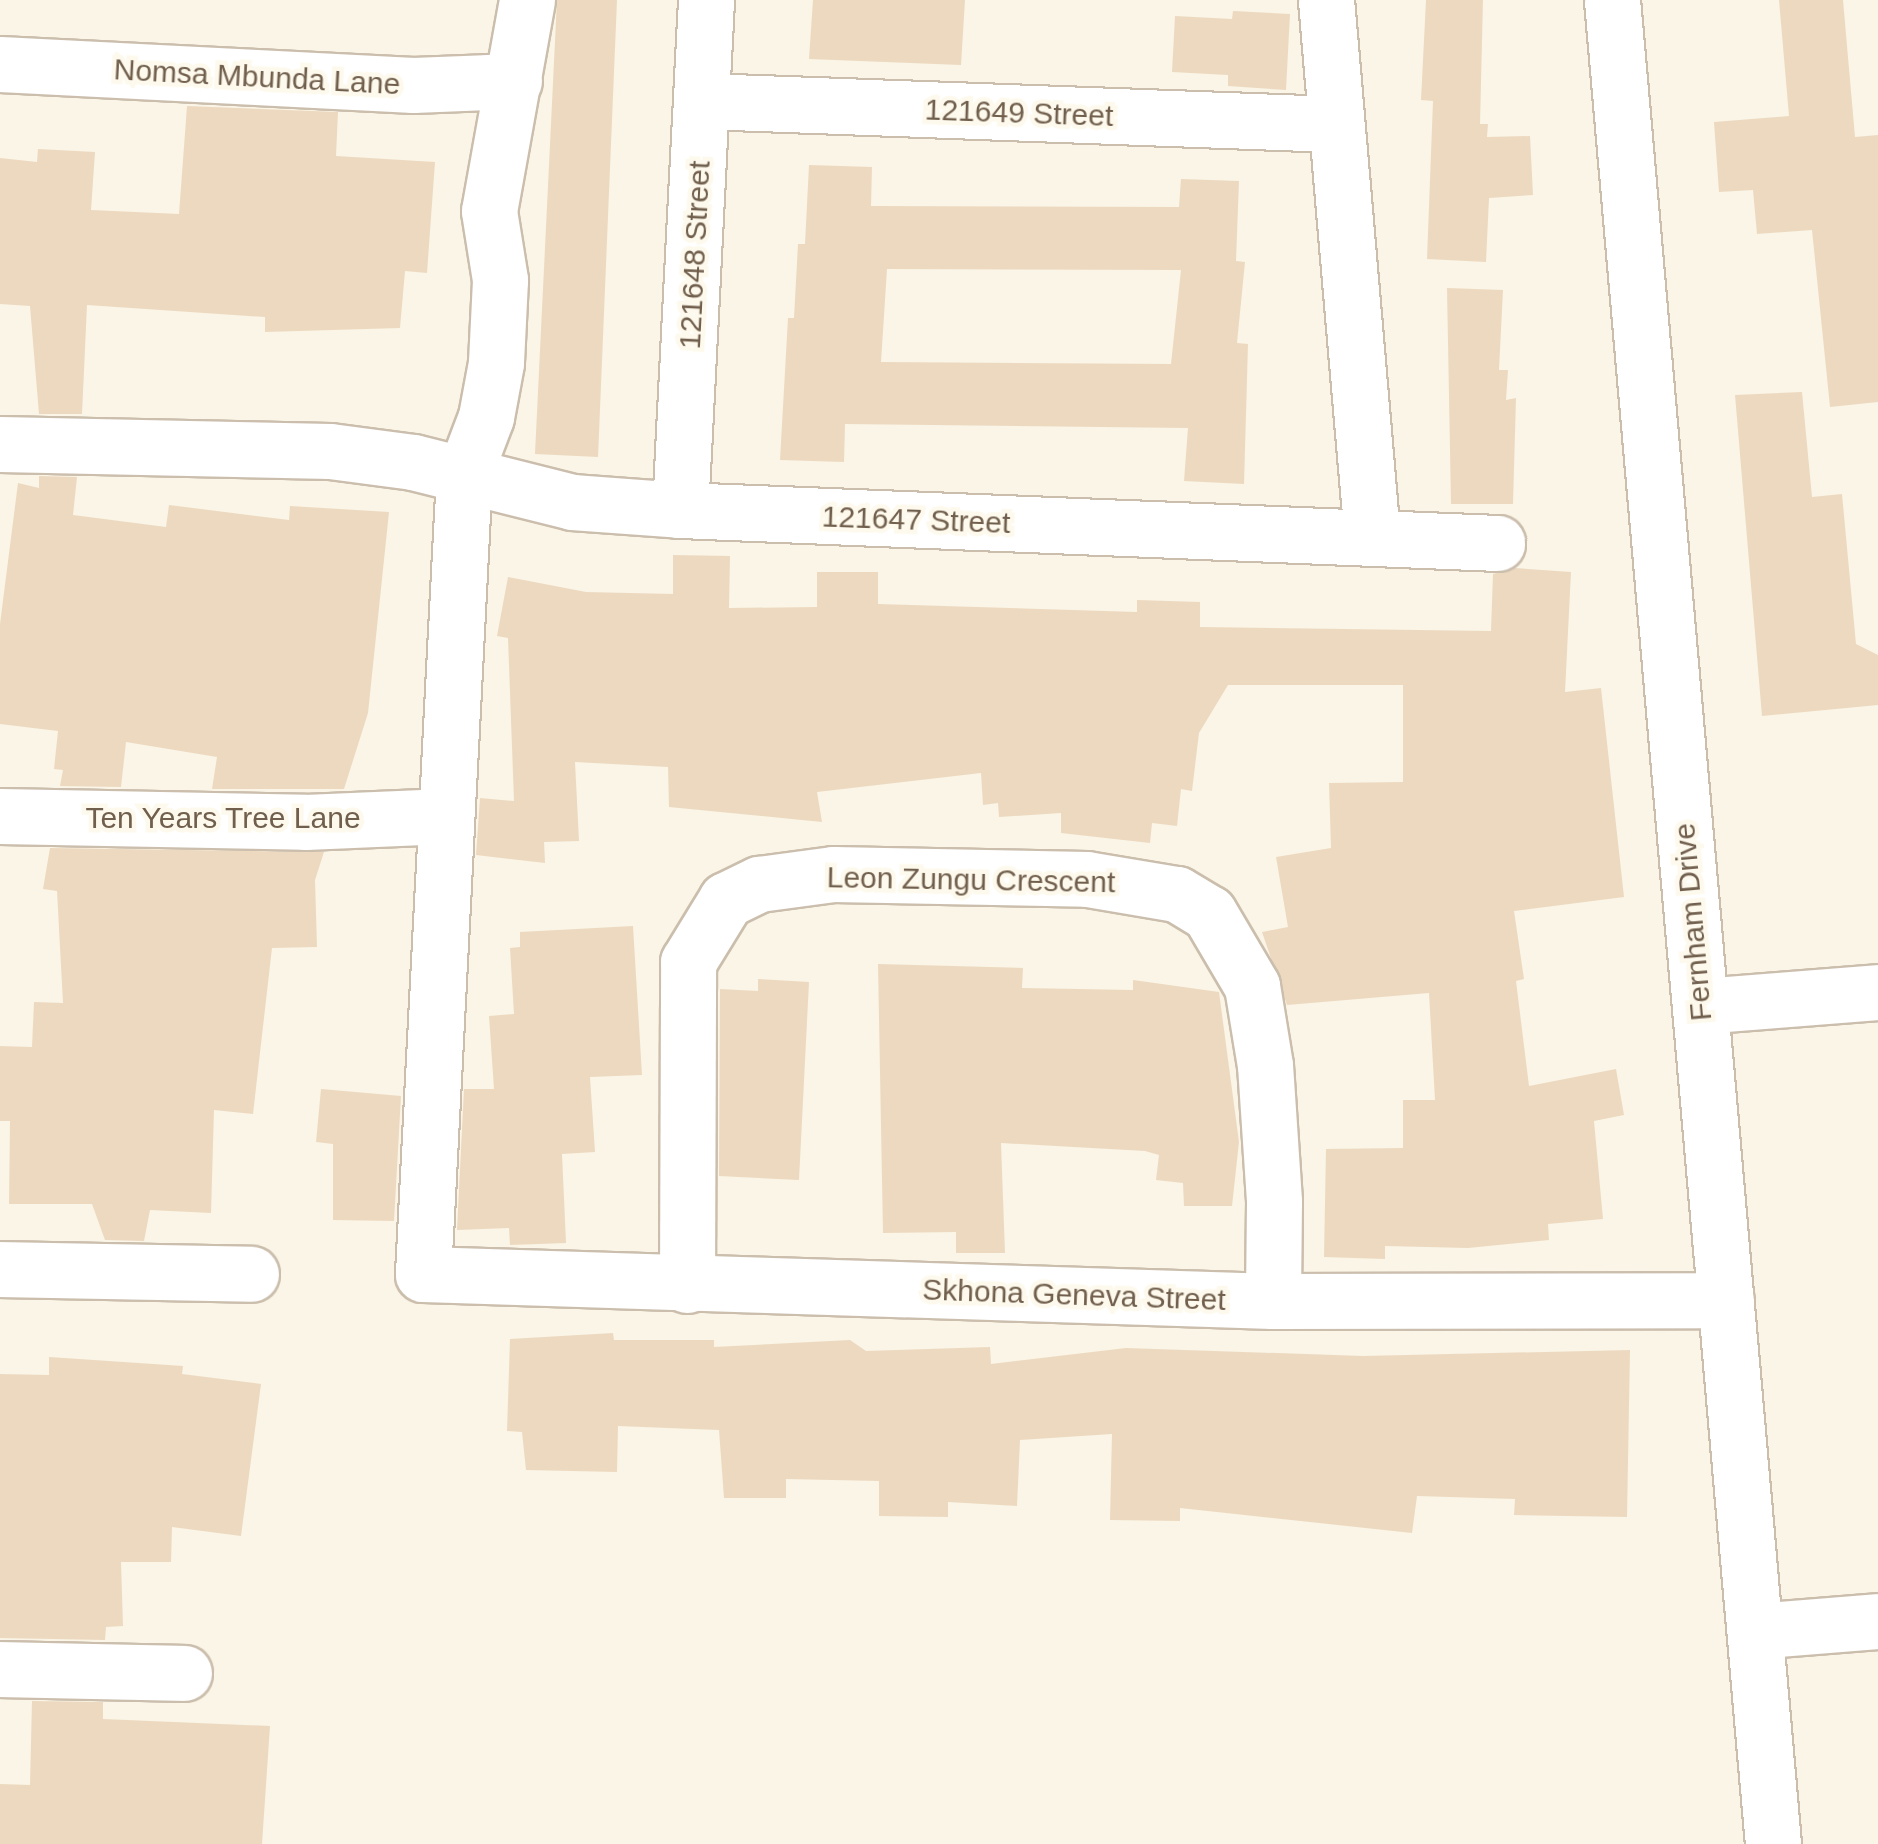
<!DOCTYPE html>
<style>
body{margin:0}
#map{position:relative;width:1878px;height:1844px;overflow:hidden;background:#faf5e6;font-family:Arial,sans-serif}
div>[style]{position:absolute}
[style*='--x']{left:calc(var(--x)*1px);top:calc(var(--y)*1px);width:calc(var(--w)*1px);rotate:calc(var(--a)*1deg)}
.building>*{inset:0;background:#edd9c0}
.roads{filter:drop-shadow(2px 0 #cbbead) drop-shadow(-2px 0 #cbbead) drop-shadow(0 2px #cbbead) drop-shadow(0 -2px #cbbead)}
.minor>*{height:55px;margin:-27.5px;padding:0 27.5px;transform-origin:27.5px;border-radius:27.5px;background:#fff}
.tertiary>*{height:55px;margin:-27.5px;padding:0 27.5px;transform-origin:27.5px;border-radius:27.5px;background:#fff}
span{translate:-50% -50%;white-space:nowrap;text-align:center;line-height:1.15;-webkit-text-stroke:9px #fdf9ec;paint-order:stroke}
.street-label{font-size:30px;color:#715f4d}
</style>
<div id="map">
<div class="building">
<div style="clip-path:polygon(557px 0,617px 0,598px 457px,535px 454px)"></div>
<div style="clip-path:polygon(813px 0,965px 0,961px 65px,809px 59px)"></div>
<div style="clip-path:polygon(1426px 0,1483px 0,1480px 124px,1488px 124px,1487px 137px,1530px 136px,1533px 195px,1489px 198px,1486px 262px,1427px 259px,1433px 101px,1421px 100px)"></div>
<div style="clip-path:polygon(1779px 0,1843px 0,1855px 137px,1878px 135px,1878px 402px,1830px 407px,1812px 230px,1757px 234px,1753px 190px,1719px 192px,1714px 122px,1789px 116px)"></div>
<div style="clip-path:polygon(1233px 11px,1290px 14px,1286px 90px,1228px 86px,1228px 75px,1172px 72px,1175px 16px,1232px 19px)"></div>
<div style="clip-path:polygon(187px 106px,338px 112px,336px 156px,435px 162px,427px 273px,405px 271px,400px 328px,265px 332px,265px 317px,87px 305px,82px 414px,39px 414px,30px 306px,0 304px,0 158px,37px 162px,38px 149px,95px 152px,91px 210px,179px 214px)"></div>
<div style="clip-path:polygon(evenodd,809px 165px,872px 167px,871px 206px,1179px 207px,1181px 179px,1239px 181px,1236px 261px,1245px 262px,1237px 343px,1248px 344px,1244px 484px,1184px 481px,1188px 428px,845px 424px,844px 462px,780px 460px,788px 318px,794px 318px,798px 244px,805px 244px,809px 165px,887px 269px,1181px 270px,1171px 364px,881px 362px,887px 269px)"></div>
<div style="clip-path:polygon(1447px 288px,1503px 290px,1499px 370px,1508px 370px,1506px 400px,1516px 398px,1513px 504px,1451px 504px)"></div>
<div style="clip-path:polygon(1802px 392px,1812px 497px,1842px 494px,1856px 644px,1878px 655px,1878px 705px,1762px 716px,1735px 395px)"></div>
<div style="clip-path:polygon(39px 476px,77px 477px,73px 515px,166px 527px,169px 505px,289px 520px,290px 506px,389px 512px,368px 713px,344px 789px,212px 789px,217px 757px,126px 742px,121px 787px,60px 786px,63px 770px,54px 769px,58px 731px,0 724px,0 624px,18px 483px,39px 488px)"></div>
<div style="clip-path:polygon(673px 555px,730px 556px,729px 608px,817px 607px,817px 572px,878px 572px,878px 604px,1137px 612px,1137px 600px,1200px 602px,1200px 627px,1491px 631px,1493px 574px,1515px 568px,1571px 572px,1565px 692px,1601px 688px,1624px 897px,1514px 911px,1524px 979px,1516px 981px,1529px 1086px,1616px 1069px,1624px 1115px,1594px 1121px,1603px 1219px,1548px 1224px,1549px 1240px,1468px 1248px,1385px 1246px,1385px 1259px,1324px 1257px,1326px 1149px,1403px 1148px,1403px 1100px,1435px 1100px,1429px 993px,1287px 1005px,1262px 932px,1288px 927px,1276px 857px,1331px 848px,1329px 783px,1403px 782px,1403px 685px,1228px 685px,1199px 733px,1192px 791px,1181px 789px,1177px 826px,1152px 823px,1150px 843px,1061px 833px,1061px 813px,999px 817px,998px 803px,983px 805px,981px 773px,817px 792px,822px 822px,669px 807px,668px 767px,575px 762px,579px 841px,544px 842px,545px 863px,476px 855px,480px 798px,514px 801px,508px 638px,497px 636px,508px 577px,586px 592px,673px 594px)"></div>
<div style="clip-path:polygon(50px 848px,324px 852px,315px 880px,317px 947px,272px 948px,253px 1114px,214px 1110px,211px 1213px,150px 1210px,144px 1241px,105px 1240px,92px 1204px,9px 1204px,10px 1121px,0 1121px,0 1046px,32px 1047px,34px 1002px,63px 1003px,57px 891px,43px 889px)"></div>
<div style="clip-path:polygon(633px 926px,642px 1075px,590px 1077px,595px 1152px,562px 1154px,566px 1243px,510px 1245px,509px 1228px,457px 1230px,464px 1089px,494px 1089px,489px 1016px,514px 1014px,510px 948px,520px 947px,520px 932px)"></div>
<div style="clip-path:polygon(878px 964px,1023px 968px,1022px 988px,1133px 990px,1133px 980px,1219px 992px,1239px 1142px,1232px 1206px,1184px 1206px,1183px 1183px,1156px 1180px,1159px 1155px,1145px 1151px,1001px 1143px,1005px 1253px,956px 1253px,956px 1232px,883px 1233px)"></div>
<div style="clip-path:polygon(758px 979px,809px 982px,799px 1180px,719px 1176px,720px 989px,758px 991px)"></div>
<div style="clip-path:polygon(321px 1089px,401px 1096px,394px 1221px,333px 1220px,333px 1144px,316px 1142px)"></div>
<div style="clip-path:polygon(613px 1333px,614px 1340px,714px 1340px,714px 1347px,850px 1340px,866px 1351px,990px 1347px,991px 1364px,1126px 1348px,1363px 1356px,1630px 1350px,1627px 1517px,1514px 1515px,1515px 1499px,1417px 1496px,1412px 1533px,1180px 1508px,1180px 1521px,1110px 1520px,1112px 1434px,1020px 1440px,1017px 1506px,948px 1502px,948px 1517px,879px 1516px,879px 1481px,786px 1479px,786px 1498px,724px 1498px,719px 1430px,618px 1426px,617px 1472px,526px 1470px,522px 1432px,507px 1431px,510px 1339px)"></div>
<div style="clip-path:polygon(49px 1357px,183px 1366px,182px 1374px,261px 1384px,241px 1536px,172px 1527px,171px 1562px,121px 1562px,123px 1626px,106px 1627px,105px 1640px,0 1638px,0 1374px,49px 1375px)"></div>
<div style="clip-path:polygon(32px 1701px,103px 1702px,103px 1719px,270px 1726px,262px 1844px,0 1844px,0 1784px,30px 1785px)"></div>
</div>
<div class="roads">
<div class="minor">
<div style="--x:527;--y:0;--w:214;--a:100.2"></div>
<div style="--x:489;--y:211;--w:70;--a:80.9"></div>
<div style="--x:500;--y:280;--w:83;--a:92.8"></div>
<div style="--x:496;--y:363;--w:55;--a:100.5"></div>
<div style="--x:486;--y:417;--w:62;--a:110.8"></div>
<div style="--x:464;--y:475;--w:800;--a:92.94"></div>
<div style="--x:423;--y:1274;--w:850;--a:1.82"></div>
<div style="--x:1273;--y:1301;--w:453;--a:-0.1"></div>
<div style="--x:1326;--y:0;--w:539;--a:85.1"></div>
<div style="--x:0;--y:64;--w:414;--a:2.9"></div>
<div style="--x:413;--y:85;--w:101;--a:-2.3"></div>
<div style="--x:704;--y:101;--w:631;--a:2.09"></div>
<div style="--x:0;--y:444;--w:330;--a:1.2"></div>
<div style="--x:330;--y:451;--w:84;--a:7.5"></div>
<div style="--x:413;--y:462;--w:164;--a:14.1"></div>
<div style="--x:572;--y:502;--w:108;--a:4.2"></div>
<div style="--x:680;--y:510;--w:818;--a:2.31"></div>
<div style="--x:680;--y:510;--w:511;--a:-87.08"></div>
<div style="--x:0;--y:816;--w:305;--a:1.1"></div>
<div style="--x:305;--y:822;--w:141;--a:-2.4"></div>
<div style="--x:1701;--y:1006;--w:178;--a:-4.5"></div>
<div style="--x:0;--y:1269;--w:251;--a:1.1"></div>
<div style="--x:687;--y:1285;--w:323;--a:-89.8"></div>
<div style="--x:688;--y:962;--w:73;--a:-58.5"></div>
<div style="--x:726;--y:900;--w:37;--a:-26"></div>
<div style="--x:759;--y:884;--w:75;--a:-7.7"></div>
<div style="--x:833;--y:874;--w:254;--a:1.1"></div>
<div style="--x:1087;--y:879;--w:91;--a:9.5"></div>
<div style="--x:1177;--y:894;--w:37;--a:31"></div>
<div style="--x:1209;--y:913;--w:85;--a:59.5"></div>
<div style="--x:1252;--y:986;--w:80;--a:80.7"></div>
<div style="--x:1265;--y:1065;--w:137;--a:86.2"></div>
<div style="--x:1274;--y:1202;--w:99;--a:90.6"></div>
<div style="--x:1755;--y:1631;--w:123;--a:-4.6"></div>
<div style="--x:0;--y:1669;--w:184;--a:1.2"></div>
</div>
<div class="tertiary">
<div style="--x:1612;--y:0;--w:1851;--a:85.01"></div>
</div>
</div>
<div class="street-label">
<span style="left:257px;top:77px;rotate:3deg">Nomsa Mbunda Lane</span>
<span style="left:1019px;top:113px;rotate:2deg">121649 Street</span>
<span style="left:695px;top:255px;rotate:-87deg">121648 Street</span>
<span style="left:916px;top:520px;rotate:2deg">121647 Street</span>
<span style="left:223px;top:818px">Ten Years Tree Lane</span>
<span style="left:971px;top:880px;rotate:1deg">Leon Zungu Crescent</span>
<span style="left:1693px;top:922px;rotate:-95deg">Fernham Drive</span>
<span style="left:1074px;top:1295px;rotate:2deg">Skhona Geneva Street</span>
</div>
</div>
